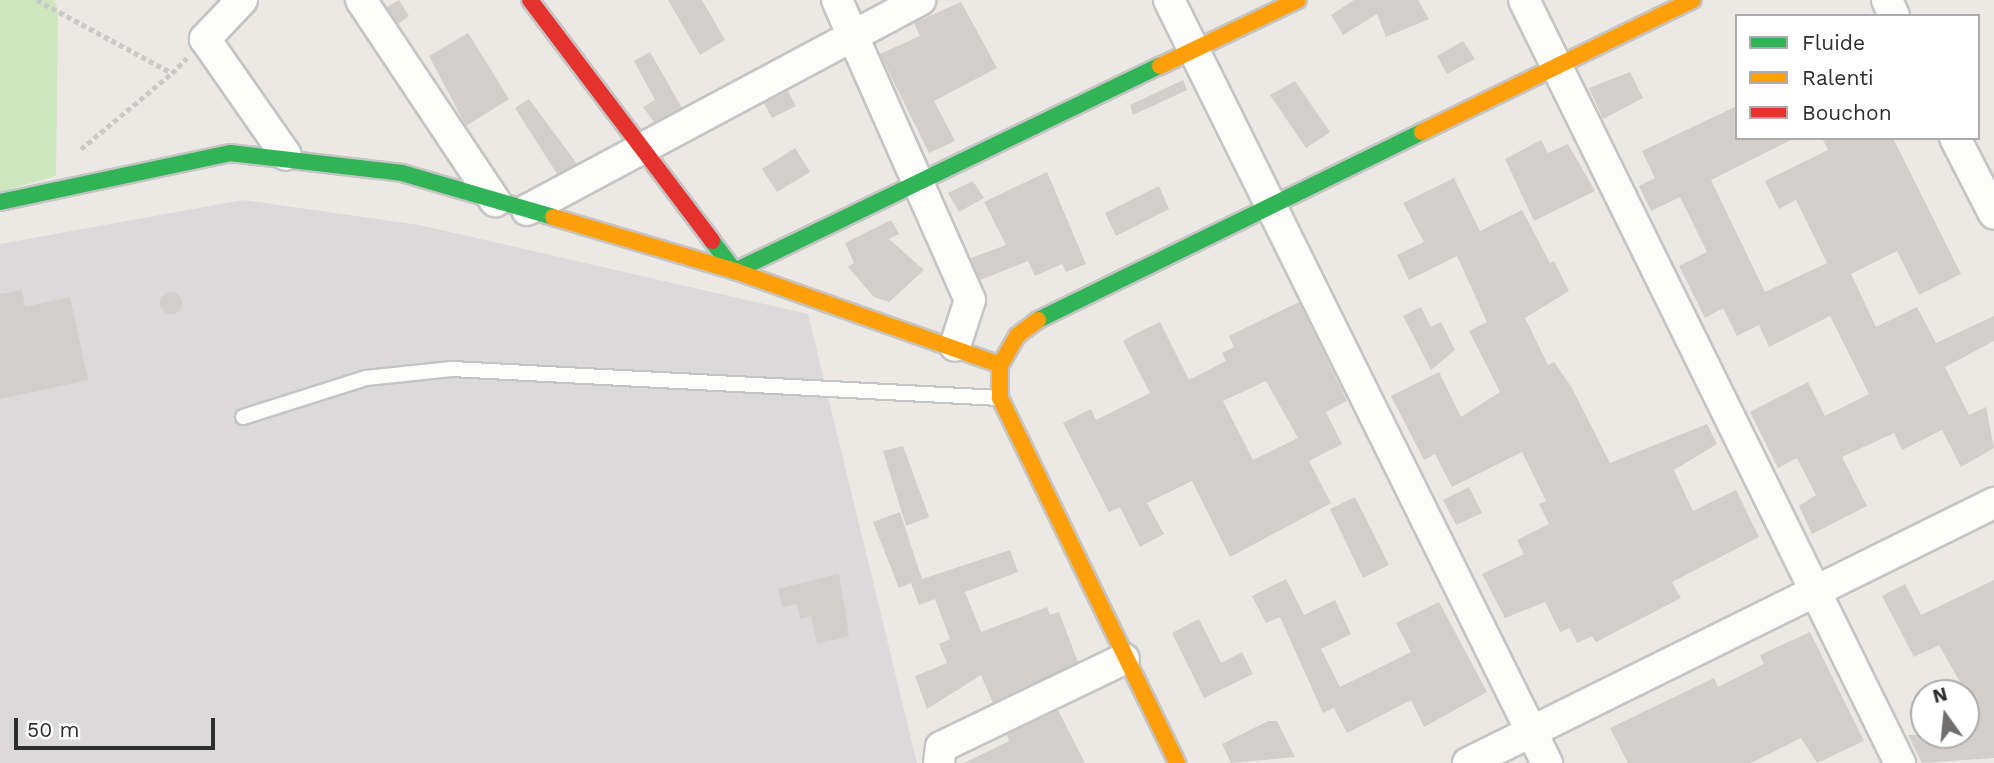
<!DOCTYPE html>
<style>
body{margin:0}
#map{position:relative;width:1994px;height:763px;overflow:hidden;background:#ece8e4;font-family:"Work Sans",sans-serif}
div>[style]{position:absolute}
[style*='--x']{left:calc(var(--x)*1px);top:calc(var(--y)*1px);width:calc(var(--w)*1px);rotate:calc(var(--a)*1deg)}
.industrial>*{inset:0;background:#dcd9db}
.green>*{inset:0;background:#cee6be}
.building>*{inset:0;background:#d1cecb}
.round{border-radius:50%}
.path>*{height:4.5px;margin-top:-2.25px;transform-origin:0;background:repeating-linear-gradient(90deg,#c9c9c8 0 5px,transparent 0 8.5px)}
.roads{filter:drop-shadow(2px 0 #c5c4c5) drop-shadow(-2px 0 #c5c4c5) drop-shadow(0 2px #c5c4c5) drop-shadow(0 -2px #c5c4c5)}
.lane>*{height:14px;margin:-7px;padding:0 7px;transform-origin:7px;border-radius:7px;background:#fcfcfb}
.street>*{height:30px;margin:-15px;padding:0 15px;transform-origin:15px;border-radius:15px;background:#fcfcfb}
.fast>*{height:16px;margin:-8px;padding:0 8px;transform-origin:8px;border-radius:8px;background:#30b455}
.slow>*{height:16px;margin:-8px;padding:0 8px;transform-origin:8px;border-radius:8px;background:#ff9f0a}
.jam>*{height:16px;margin:-8px;padding:0 8px;transform-origin:8px;border-radius:8px;background:#e5322d}
span{translate:-50% -50%;white-space:nowrap;text-align:center;line-height:1.15;-webkit-text-stroke:5px #fff;paint-order:stroke}
.legend{position:absolute;left:1735px;top:14px;width:245px;height:126px;box-sizing:border-box;background:#fff;border:2px solid #ababab;margin:0;padding:9px 12px;list-style:none;font-size:21px;color:#2e2e2e}
.legend li{display:flex;align-items:center;gap:14px;height:35px}
.legend b{width:35px;border:2px solid #ababab}
.north{position:absolute;left:1910px;top:679px;width:70px;height:70px;box-sizing:border-box;background:#fff;border:2px solid #ababab;border-radius:50%;rotate:345deg;font-size:19px;font-weight:700;line-height:28px;text-align:center;color:#2e2e2e}
.north::after{content:'';display:block;margin:auto;width:24px;height:32px;background:#706f6e;clip-path:polygon(50% 0,100% 100%,50% 72%,0 100%)}
.scale{position:absolute;left:14px;top:718px;width:201px;height:32px;box-sizing:border-box;border:4px solid #2e2e2e;border-top:0;padding-left:9px;font-size:21px;line-height:24px;white-space:nowrap;color:#2e2e2e;-webkit-text-stroke:5px #fff;paint-order:stroke}
</style>
<div id="map">
<div class="industrial">
<div style="clip-path:polygon(243px 200px,419px 225px,808px 314px,917px 763px,0 763px,0 244px)"></div>
</div>
<div class="green">
<div style="clip-path:polygon(0 0,55px 0,58px 12px,56px 176px,0 192px)"></div>
</div>
<div class="building">
<div style="clip-path:polygon(399px 0,409px 16px,398px 24px,387px 7px)"></div>
<div style="clip-path:polygon(668px 0,702px 0,725px 40px,700px 55px)"></div>
<div style="clip-path:polygon(1354px 0,1418px 0,1429px 19px,1386px 37px,1377px 14px,1343px 35px,1331px 15px)"></div>
<div style="clip-path:polygon(961px 2px,997px 68px,934px 101px,955px 141px,929px 153px,880px 54px,920px 36px,914px 23px)"></div>
<div style="clip-path:polygon(468px 33px,509px 99px,466px 126px,429px 56px)"></div>
<div style="clip-path:polygon(1463px 41px,1475px 59px,1447px 74px,1437px 56px)"></div>
<div style="clip-path:polygon(650px 52px,682px 108px,654px 122px,643px 107px,655px 100px,634px 61px)"></div>
<div style="clip-path:polygon(1630px 72px,1643px 98px,1603px 119px,1589px 88px)"></div>
<div style="clip-path:polygon(1183px 80px,1187px 90px,1133px 115px,1130px 105px)"></div>
<div style="clip-path:polygon(1295px 81px,1330px 132px,1306px 148px,1270px 95px)"></div>
<div style="clip-path:polygon(788px 91px,796px 106px,772px 118px,764px 103px)"></div>
<div style="clip-path:polygon(529px 99px,577px 164px,557px 174px,515px 108px)"></div>
<div style="clip-path:polygon(1737px 106px,1737px 138px,1795px 138px,1711px 180px,1765px 292px,1827px 263px,1796px 200px,1779px 209px,1765px 181px,1828px 150px,1822px 138px,1893px 138px,1961px 274px,1919px 295px,1897px 251px,1851px 274px,1876px 327px,1917px 307px,1936px 343px,1994px 316px,1994px 341px,1945px 367px,1969px 415px,1986px 407px,1994px 448px,1961px 467px,1942px 430px,1902px 450px,1894px 433px,1842px 457px,1867px 506px,1812px 534px,1799px 506px,1816px 495px,1797px 458px,1778px 468px,1750px 412px,1808px 382px,1825px 416px,1869px 394px,1830px 316px,1769px 347px,1759px 325px,1737px 336px,1723px 308px,1705px 318px,1679px 266px,1707px 252px,1680px 197px,1651px 211px,1639px 186px,1655px 178px,1642px 151px)"></div>
<div style="clip-path:polygon(1541px 140px,1548px 153px,1568px 144px,1595px 191px,1534px 221px,1505px 159px)"></div>
<div style="clip-path:polygon(795px 148px,810px 172px,777px 192px,762px 169px)"></div>
<div style="clip-path:polygon(1047px 172px,1086px 264px,1066px 272px,1062px 264px,1035px 276px,1028px 261px,980px 280px,971px 258px,1006px 245px,984px 202px)"></div>
<div style="clip-path:polygon(1454px 178px,1480px 231px,1522px 210px,1550px 263px,1554px 261px,1569px 291px,1525px 318px,1548px 365px,1554px 362px,1572px 388px,1610px 463px,1707px 424px,1717px 444px,1674px 470px,1693px 511px,1736px 490px,1759px 537px,1672px 582px,1681px 598px,1596px 642px,1592px 636px,1577px 643px,1570px 628px,1560px 632px,1545px 602px,1505px 618px,1482px 574px,1524px 554px,1517px 540px,1549px 524px,1539px 504px,1546px 501px,1522px 452px,1452px 487px,1435px 454px,1424px 460px,1391px 396px,1439px 372px,1461px 417px,1500px 392px,1469px 331px,1487px 322px,1457px 256px,1409px 280px,1397px 255px,1424px 242px,1403px 203px)"></div>
<div style="clip-path:polygon(973px 181px,984px 198px,959px 212px,948px 193px)"></div>
<div style="clip-path:polygon(1159px 186px,1169px 209px,1116px 236px,1105px 213px)"></div>
<div style="clip-path:polygon(891px 220px,899px 234px,889px 239px,924px 270px,889px 302px,874px 297px,848px 267px,854px 263px,845px 243px)"></div>
<div style="clip-path:polygon(22px 290px,25px 307px,70px 297px,88px 380px,0 399px,0 294px)"></div>
<div class="round" style="left:160px;top:292px;width:22px;height:22px"></div>
<div style="clip-path:polygon(evenodd,1299px 302px,1347px 401px,1326px 412px,1342px 444px,1309px 461px,1331px 503px,1230px 557px,1192px 481px,1147px 503px,1164px 534px,1140px 547px,1120px 507px,1109px 512px,1063px 423px,1091px 409px,1096px 420px,1150px 393px,1123px 341px,1137px 333px,1160px 322px,1189px 380px,1226px 361px,1222px 353px,1234px 347px,1229px 336px,1299px 302px,1266px 381px,1298px 438px,1253px 460px,1223px 401px,1266px 381px)"></div>
<div style="clip-path:polygon(1421px 307px,1431px 327px,1441px 322px,1455px 350px,1431px 370px,1403px 316px)"></div>
<div style="clip-path:polygon(903px 446px,929px 517px,906px 526px,883px 451px)"></div>
<div style="clip-path:polygon(1469px 487px,1482px 513px,1456px 525px,1443px 500px)"></div>
<div style="clip-path:polygon(1355px 497px,1389px 565px,1363px 578px,1330px 509px)"></div>
<div style="clip-path:polygon(900px 512px,922px 579px,1010px 550px,1018px 572px,965px 592px,981px 632px,1047px 607px,1050px 615px,1059px 612px,1078px 662px,993px 703px,981px 675px,927px 709px,915px 676px,947px 663px,939px 644px,950px 639px,935px 599px,919px 605px,911px 583px,899px 588px,873px 522px)"></div>
<div style="clip-path:polygon(839px 574px,849px 636px,817px 644px,811px 616px,800px 619px,797px 604px,782px 607px,778px 589px)"></div>
<div style="clip-path:polygon(1286px 579px,1304px 615px,1335px 600px,1351px 634px,1321px 649px,1340px 687px,1411px 652px,1396px 623px,1439px 602px,1487px 692px,1424px 727px,1411px 700px,1347px 733px,1334px 708px,1323px 713px,1280px 617px,1266px 623px,1252px 596px)"></div>
<div style="clip-path:polygon(1994px 580px,1994px 758px,1922px 763px,1908px 735px,1966px 735px,1966px 693px,1939px 645px,1914px 657px,1882px 596px,1905px 584px,1921px 615px)"></div>
<div style="clip-path:polygon(1199px 619px,1221px 663px,1242px 652px,1253px 674px,1204px 698px,1172px 633px)"></div>
<div style="clip-path:polygon(1810px 632px,1864px 741px,1817px 763px,1801px 738px,1751px 763px,1628px 763px,1610px 728px,1714px 678px,1718px 687px,1764px 664px,1760px 655px)"></div>
<div style="clip-path:polygon(1058px 710px,1085px 763px,964px 763px,1009px 741px,1007px 735px)"></div>
<div style="clip-path:polygon(1268px 721px,1277px 721px,1295px 757px,1231px 763px,1222px 744px)"></div>
</div>
<div class="path">
<div style="--x:37;--y:0;--w:153;--a:28.4"></div>
<div style="--x:172;--y:73;--w:21;--a:-45"></div>
<div style="--x:81;--y:149;--w:119;--a:-39.9"></div>
</div>
<div class="roads">
<div class="lane">
<div style="--x:243;--y:417;--w:129;--a:-17.6"></div>
<div style="--x:366;--y:378;--w:86;--a:-6"></div>
<div style="--x:452;--y:369;--w:548;--a:3.03"></div>
</div>
<div class="street">
<div style="--x:242;--y:0;--w:54;--a:133.5"></div>
<div style="--x:205;--y:39;--w:141;--a:55.1"></div>
<div style="--x:361;--y:0;--w:242;--a:56.3"></div>
<div style="--x:837;--y:0;--w:328;--a:66.1"></div>
<div style="--x:970;--y:300;--w:48;--a:108.1"></div>
<div style="--x:1169;--y:0;--w:852;--a:63.65"></div>
<div style="--x:1524;--y:0;--w:851;--a:63.77"></div>
<div style="--x:1887;--y:0;--w:17;--a:66"></div>
<div style="--x:1955;--y:138;--w:85;--a:62.8"></div>
<div style="--x:527;--y:210;--w:446;--a:-28.1"></div>
<div style="--x:939;--y:763;--w:16;--a:-83"></div>
<div style="--x:941;--y:747;--w:203;--a:-25.7"></div>
<div style="--x:1468;--y:763;--w:587;--a:-26.3"></div>
</div>
<div class="fast">
<div style="--x:0;--y:202;--w:235;--a:-12"></div>
<div style="--x:230;--y:153;--w:173;--a:6.6"></div>
<div style="--x:402;--y:173;--w:157;--a:16.2"></div>
<div style="--x:712;--y:241;--w:38;--a:53"></div>
<div style="--x:735;--y:271;--w:472;--a:-25.8"></div>
<div style="--x:1038;--y:320;--w:428;--a:-26.1"></div>
</div>
<div class="slow">
<div style="--x:1160;--y:66;--w:153;--a:-25.6"></div>
<div style="--x:1422;--y:132;--w:301;--a:-26"></div>
<div style="--x:553;--y:217;--w:190;--a:16.5"></div>
<div style="--x:735;--y:271;--w:281;--a:19.5"></div>
<div style="--x:1038;--y:320;--w:26;--a:143"></div>
<div style="--x:1017;--y:336;--w:34;--a:120"></div>
<div style="--x:1000;--y:365;--w:33;--a:90"></div>
<div style="--x:1000;--y:398;--w:406;--a:64.1"></div>
</div>
<div class="jam">
<div style="--x:530;--y:0;--w:302;--a:52.9"></div>
</div>
</div>
<ul class="legend">
<li><b style="height:9px;background:#30b455"></b>Fluide</li>
<li><b style="height:9px;background:#ff9f0a"></b>Ralenti</li>
<li><b style="height:9px;background:#e5322d"></b>Bouchon</li>
</ul>
<div class="north">N</div>
<div class="scale">50 m</div>
</div>
